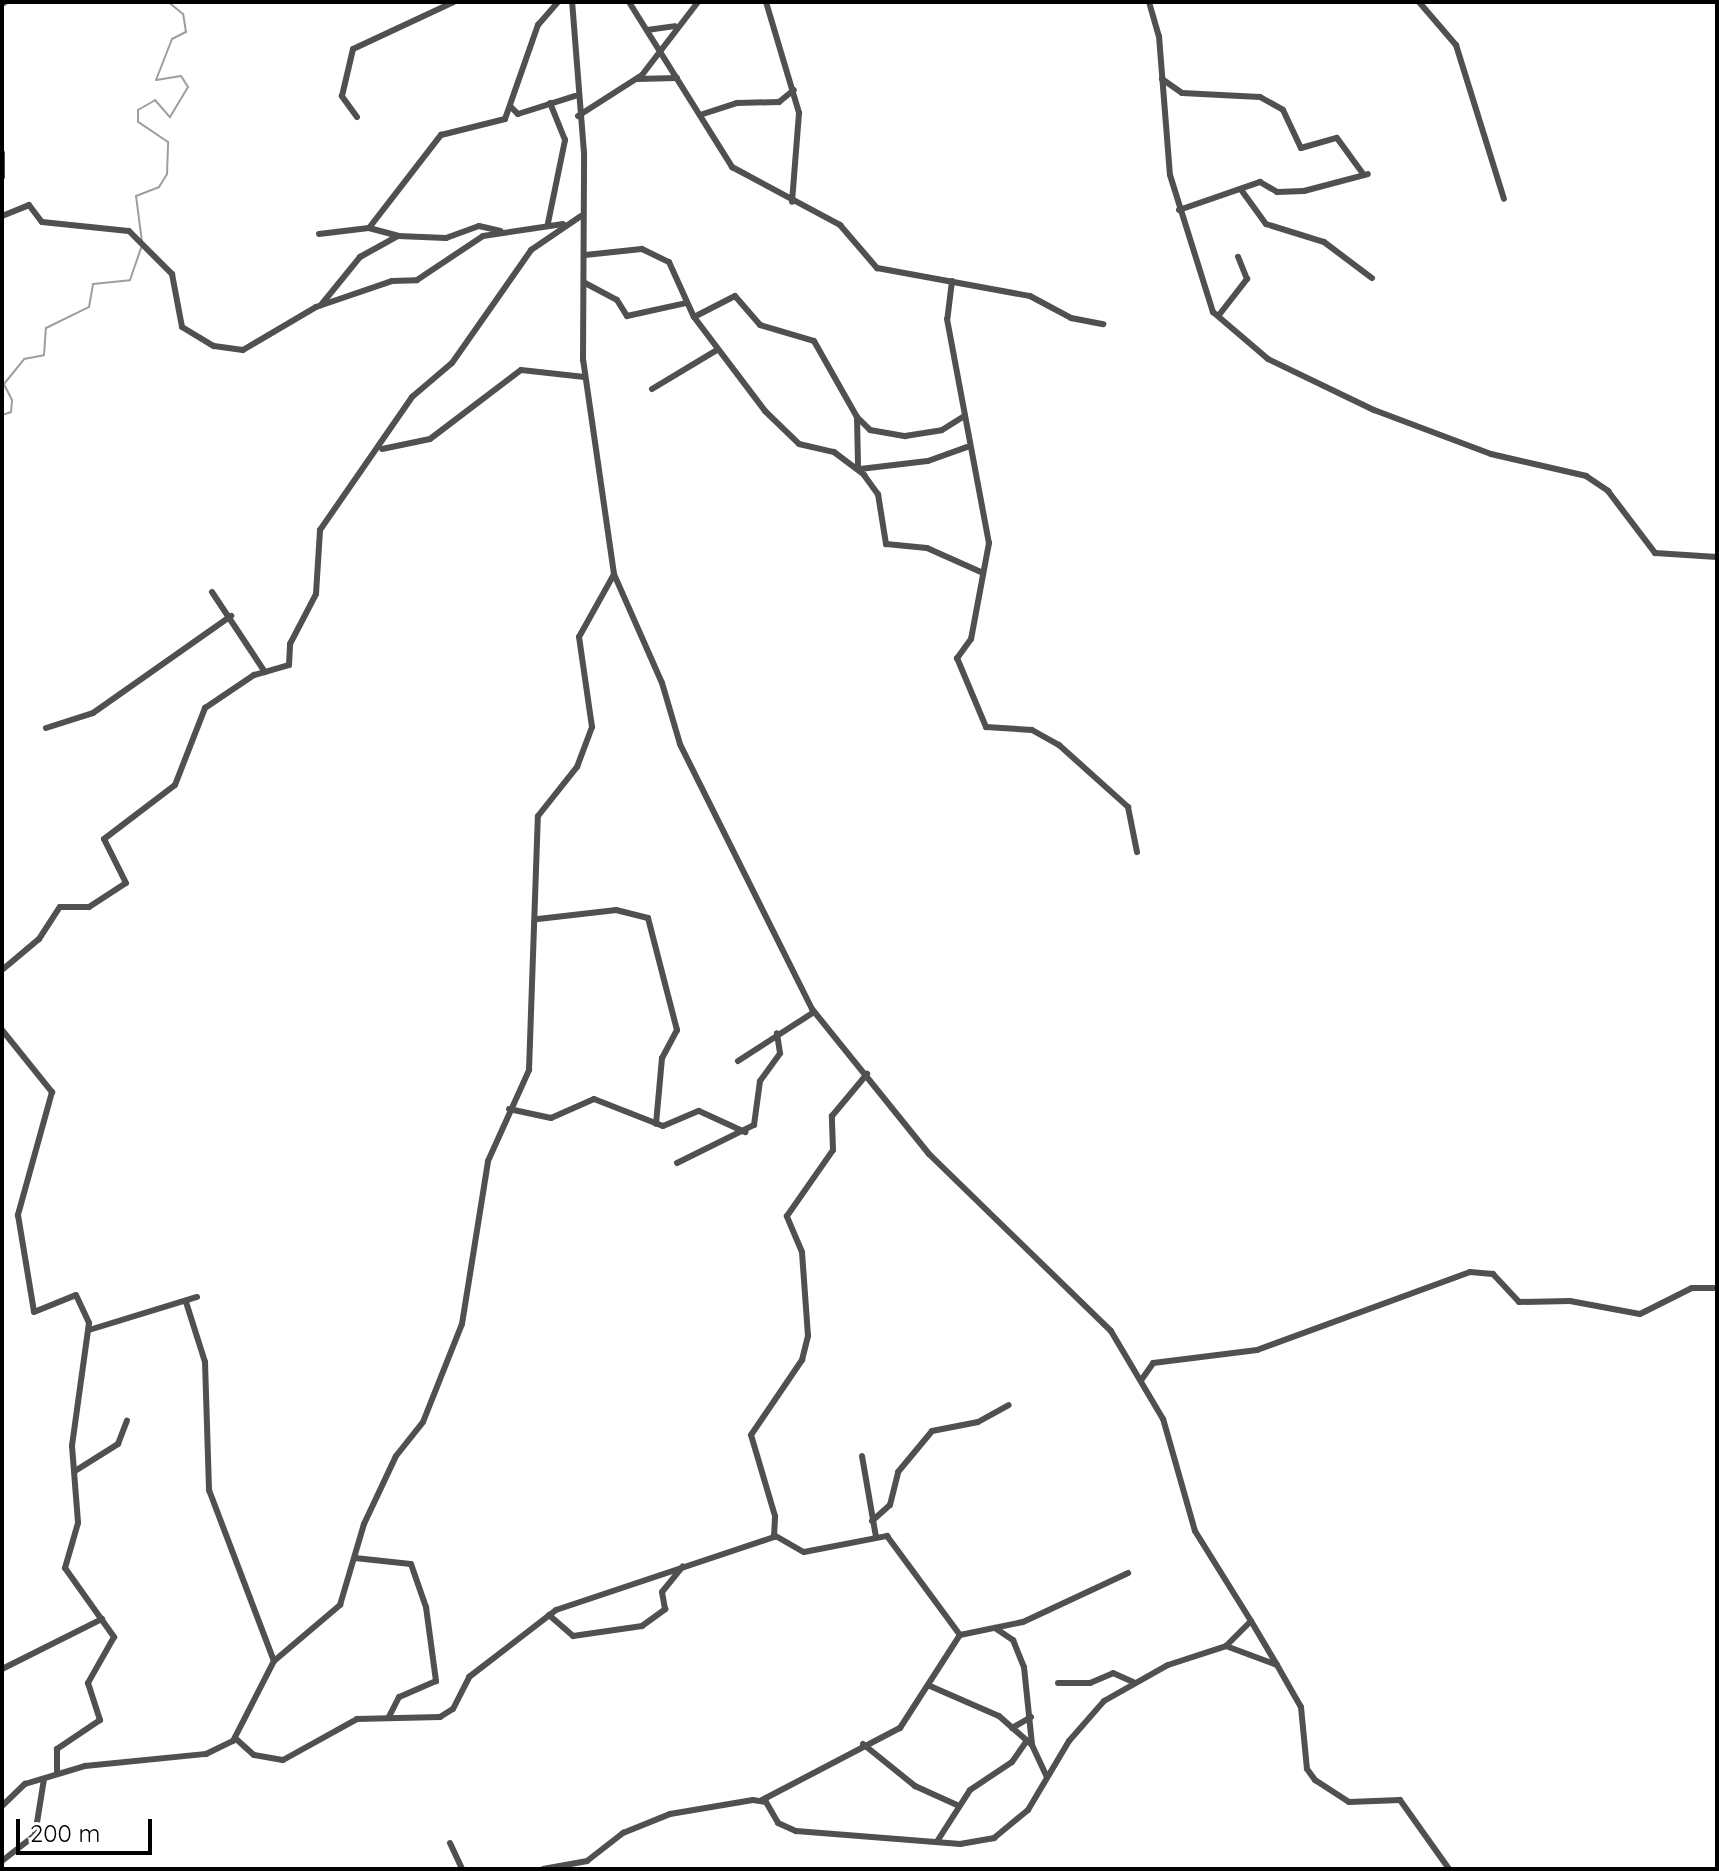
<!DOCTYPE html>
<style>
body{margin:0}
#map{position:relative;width:1719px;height:1871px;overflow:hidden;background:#fff;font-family:Quicksand,sans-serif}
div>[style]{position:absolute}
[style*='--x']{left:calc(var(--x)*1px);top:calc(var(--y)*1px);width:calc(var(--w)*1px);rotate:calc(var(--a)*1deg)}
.stream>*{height:2px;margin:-1px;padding:0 1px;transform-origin:1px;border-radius:1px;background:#9e9e9e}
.minor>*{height:6px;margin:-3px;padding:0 3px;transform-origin:3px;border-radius:3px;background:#505050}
span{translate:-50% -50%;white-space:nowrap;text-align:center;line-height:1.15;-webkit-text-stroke:6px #fff;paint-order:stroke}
.frame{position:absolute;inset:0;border:4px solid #000;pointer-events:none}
.scale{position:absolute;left:16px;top:1819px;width:136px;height:36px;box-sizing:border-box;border:4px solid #000;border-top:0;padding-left:10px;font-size:24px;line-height:28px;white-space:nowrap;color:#000;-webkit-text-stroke:6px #fff;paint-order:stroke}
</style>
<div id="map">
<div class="stream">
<div style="--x:142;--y:242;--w:46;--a:-97.4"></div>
<div style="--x:136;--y:196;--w:25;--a:-21"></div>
<div style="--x:159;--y:187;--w:15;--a:-58"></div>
<div style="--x:167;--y:174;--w:32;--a:-88"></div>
<div style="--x:168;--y:142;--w:36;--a:-146"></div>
<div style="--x:138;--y:122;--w:12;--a:-90"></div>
<div style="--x:138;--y:110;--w:20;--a:-30"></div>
<div style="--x:155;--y:100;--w:23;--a:49"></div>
<div style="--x:170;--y:117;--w:35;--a:-59"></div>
<div style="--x:188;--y:87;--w:13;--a:-122"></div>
<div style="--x:181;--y:76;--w:25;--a:171"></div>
<div style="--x:156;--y:80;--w:44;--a:-68.7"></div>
<div style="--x:172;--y:39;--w:16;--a:-27"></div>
<div style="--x:186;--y:32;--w:18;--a:-99"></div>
<div style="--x:183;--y:14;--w:19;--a:-141"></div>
<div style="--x:2;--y:415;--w:9;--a:-18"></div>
<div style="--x:11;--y:412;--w:12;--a:-85"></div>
<div style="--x:12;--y:400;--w:18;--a:-117"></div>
<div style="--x:4;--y:384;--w:32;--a:-51"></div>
<div style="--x:24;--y:359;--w:20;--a:-11"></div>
<div style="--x:44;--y:355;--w:27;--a:-86"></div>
<div style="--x:46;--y:328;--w:48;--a:-26"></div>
<div style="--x:89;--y:307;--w:23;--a:-80"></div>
<div style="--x:93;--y:284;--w:37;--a:-6"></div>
<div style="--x:130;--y:280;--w:34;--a:-71"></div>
</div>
<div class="minor">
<div style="--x:629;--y:2;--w:195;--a:58"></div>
<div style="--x:732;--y:167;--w:123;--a:28.2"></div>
<div style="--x:840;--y:225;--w:57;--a:49.3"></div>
<div style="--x:877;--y:268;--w:156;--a:10.4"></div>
<div style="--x:1030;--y:296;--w:47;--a:28.2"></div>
<div style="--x:1071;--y:318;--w:33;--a:11"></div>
<div style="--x:766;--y:2;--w:116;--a:73.4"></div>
<div style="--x:799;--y:113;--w:89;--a:94.5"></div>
<div style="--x:1149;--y:2;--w:35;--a:74"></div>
<div style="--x:1159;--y:36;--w:139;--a:85.5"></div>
<div style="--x:1170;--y:175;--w:144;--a:72.6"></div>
<div style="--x:1213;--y:312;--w:72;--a:40.5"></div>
<div style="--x:1268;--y:359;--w:118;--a:25.7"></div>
<div style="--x:1374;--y:410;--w:125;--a:20.6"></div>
<div style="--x:1491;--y:454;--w:98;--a:13"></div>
<div style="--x:1586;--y:476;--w:27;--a:34"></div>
<div style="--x:1608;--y:491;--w:78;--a:52.8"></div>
<div style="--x:1655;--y:553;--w:62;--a:3.7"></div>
<div style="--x:1419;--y:2;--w:57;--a:49.3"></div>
<div style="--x:1456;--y:45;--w:161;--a:72.7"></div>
<div style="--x:2;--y:4;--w:4;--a:-34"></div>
<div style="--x:647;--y:30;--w:28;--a:-8"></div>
<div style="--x:637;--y:79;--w:40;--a:-1.4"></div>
<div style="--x:1162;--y:79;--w:24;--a:35"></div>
<div style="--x:1182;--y:93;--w:78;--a:2.9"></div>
<div style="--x:1260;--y:97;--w:26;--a:29"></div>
<div style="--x:1283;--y:110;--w:42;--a:64.7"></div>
<div style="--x:1301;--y:148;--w:37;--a:-16"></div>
<div style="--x:1337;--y:138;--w:46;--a:53.9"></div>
<div style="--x:510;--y:106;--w:11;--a:45"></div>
<div style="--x:518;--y:114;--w:60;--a:-17.5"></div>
<div style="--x:703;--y:114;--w:36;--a:-18"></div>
<div style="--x:737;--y:103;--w:42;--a:-1.4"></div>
<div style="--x:779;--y:102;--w:19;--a:-39"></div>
<div style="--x:578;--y:116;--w:76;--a:-32.6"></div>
<div style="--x:642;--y:75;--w:92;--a:-52.5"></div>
<div style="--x:357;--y:117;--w:26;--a:-126"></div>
<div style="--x:342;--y:96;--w:48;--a:-76.8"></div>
<div style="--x:353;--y:49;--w:111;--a:-25"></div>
<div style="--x:2;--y:153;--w:24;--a:90"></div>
<div style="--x:1242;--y:191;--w:41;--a:54"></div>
<div style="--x:1266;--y:224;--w:61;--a:17.2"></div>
<div style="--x:1324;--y:242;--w:60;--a:36.9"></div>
<div style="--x:1179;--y:210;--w:86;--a:-19.1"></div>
<div style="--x:1260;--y:182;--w:20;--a:30"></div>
<div style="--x:1277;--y:192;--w:27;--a:-2"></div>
<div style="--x:1304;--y:191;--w:66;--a:-14.9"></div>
<div style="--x:2;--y:216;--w:29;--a:-22"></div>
<div style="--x:29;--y:205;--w:21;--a:53"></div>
<div style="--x:42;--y:222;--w:87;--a:5.9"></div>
<div style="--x:129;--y:231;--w:61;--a:45"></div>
<div style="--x:172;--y:274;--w:54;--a:79.3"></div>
<div style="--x:182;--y:327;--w:37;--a:31"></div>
<div style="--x:214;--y:346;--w:29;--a:8"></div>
<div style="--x:243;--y:350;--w:85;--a:-30.5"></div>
<div style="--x:316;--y:307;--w:80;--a:-18.9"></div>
<div style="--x:392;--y:281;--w:25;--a:-2"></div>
<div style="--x:417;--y:280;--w:79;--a:-33.7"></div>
<div style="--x:483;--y:236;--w:81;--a:-8.5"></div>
<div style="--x:548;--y:223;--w:85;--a:-78.4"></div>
<div style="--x:565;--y:140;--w:40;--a:-112"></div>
<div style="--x:369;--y:228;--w:118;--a:-52.3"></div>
<div style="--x:441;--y:135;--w:66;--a:-14"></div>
<div style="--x:505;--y:119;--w:100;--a:-70.7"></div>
<div style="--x:538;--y:25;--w:30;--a:-49"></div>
<div style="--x:319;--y:234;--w:50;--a:-6.8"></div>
<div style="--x:369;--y:228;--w:30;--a:15"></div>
<div style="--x:585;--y:255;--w:57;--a:-6"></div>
<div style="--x:642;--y:249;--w:30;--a:26"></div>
<div style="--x:669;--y:262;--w:60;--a:65.6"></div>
<div style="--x:694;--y:317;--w:118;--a:52.9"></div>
<div style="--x:765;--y:411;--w:47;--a:44.1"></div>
<div style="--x:799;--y:444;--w:36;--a:13"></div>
<div style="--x:834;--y:452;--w:38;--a:37"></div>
<div style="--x:864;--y:475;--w:24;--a:54"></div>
<div style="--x:878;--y:494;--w:51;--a:80.9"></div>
<div style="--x:886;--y:544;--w:41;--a:5.6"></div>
<div style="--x:927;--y:548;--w:59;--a:24"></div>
<div style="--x:952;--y:281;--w:38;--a:97"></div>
<div style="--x:947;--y:319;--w:228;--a:79.4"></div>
<div style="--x:989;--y:543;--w:98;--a:100.6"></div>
<div style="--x:971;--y:639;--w:24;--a:126"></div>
<div style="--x:957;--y:658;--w:75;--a:67.2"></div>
<div style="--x:986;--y:727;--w:46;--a:3.7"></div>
<div style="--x:1032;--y:730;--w:31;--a:29"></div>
<div style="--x:1059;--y:745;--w:93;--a:41.9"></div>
<div style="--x:1128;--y:807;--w:46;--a:78.7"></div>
<div style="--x:585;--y:283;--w:36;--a:28"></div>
<div style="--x:617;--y:300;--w:19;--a:58"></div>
<div style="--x:627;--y:316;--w:60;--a:-12.4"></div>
<div style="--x:321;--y:305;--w:62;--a:-50.9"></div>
<div style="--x:360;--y:257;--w:43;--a:-28.9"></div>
<div style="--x:398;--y:236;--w:48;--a:2.4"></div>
<div style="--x:446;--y:238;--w:35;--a:-20"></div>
<div style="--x:479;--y:226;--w:22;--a:13"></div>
<div style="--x:1219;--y:315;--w:46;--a:-52.1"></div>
<div style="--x:1247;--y:279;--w:24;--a:-112"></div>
<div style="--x:694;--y:317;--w:46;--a:-27.1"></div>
<div style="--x:735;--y:296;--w:38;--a:49"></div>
<div style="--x:760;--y:325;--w:56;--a:16.5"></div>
<div style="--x:814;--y:341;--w:87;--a:60.5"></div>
<div style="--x:857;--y:417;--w:48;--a:88.8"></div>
<div style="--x:652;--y:389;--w:76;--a:-31"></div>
<div style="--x:857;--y:417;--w:18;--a:45"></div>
<div style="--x:870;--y:430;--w:36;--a:10"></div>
<div style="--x:905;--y:436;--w:37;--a:-9"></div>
<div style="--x:942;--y:430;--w:25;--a:-32"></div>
<div style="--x:382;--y:449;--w:49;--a:-11.8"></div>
<div style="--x:430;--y:439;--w:114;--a:-37.2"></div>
<div style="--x:521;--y:370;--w:64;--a:6.2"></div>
<div style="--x:860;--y:469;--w:68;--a:-6.7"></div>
<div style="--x:928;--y:461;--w:41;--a:-19.7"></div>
<div style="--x:212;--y:592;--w:96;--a:56.5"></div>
<div style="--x:46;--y:728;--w:49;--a:-17.7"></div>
<div style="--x:93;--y:713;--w:169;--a:-35.1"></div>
<div style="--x:538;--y:919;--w:79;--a:-6.6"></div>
<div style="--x:616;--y:910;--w:33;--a:14"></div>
<div style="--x:648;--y:918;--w:116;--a:75.5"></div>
<div style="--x:677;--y:1030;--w:32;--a:118"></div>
<div style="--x:662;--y:1058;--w:66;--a:95.2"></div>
<div style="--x:2;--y:970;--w:48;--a:-40"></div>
<div style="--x:39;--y:939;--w:38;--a:-57"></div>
<div style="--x:60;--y:907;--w:29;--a:0"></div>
<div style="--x:89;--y:907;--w:44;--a:-33"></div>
<div style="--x:126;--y:883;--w:49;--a:-116.6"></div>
<div style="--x:104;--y:839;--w:89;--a:-37.3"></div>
<div style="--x:175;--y:785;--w:83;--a:-68.7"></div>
<div style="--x:205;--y:708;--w:59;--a:-34"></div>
<div style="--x:254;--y:675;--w:36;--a:-16"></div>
<div style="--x:289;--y:665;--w:21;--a:-87"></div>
<div style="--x:290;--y:644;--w:56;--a:-62.5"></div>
<div style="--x:316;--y:594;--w:64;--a:-86.4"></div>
<div style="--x:320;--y:530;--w:162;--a:-55.3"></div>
<div style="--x:412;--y:397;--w:52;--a:-40.4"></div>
<div style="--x:452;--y:363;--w:138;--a:-55"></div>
<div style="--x:531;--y:250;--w:60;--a:-34.2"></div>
<div style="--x:2;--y:1030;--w:80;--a:51.1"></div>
<div style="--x:52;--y:1092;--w:128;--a:105.5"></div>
<div style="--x:18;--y:1215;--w:98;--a:80.6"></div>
<div style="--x:34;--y:1312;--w:45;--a:-22"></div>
<div style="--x:76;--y:1295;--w:31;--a:65"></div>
<div style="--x:89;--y:1323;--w:124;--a:97.9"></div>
<div style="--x:72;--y:1446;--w:77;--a:85.5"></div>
<div style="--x:78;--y:1523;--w:47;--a:106.1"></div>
<div style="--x:65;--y:1568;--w:85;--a:54.6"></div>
<div style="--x:114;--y:1637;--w:53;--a:119.5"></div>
<div style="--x:88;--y:1683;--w:39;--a:72"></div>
<div style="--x:100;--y:1720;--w:52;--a:146"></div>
<div style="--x:57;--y:1749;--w:25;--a:90"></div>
<div style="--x:738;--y:1061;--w:90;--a:-32.8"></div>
<div style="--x:509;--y:1109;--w:43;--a:12.1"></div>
<div style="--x:551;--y:1118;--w:47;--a:-23.8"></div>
<div style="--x:594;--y:1099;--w:74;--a:21.4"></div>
<div style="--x:663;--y:1126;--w:39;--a:-23"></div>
<div style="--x:699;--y:1111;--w:51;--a:24.5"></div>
<div style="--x:677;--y:1163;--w:86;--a:-26.3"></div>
<div style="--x:754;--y:1125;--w:44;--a:-82.2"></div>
<div style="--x:760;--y:1081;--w:34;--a:-54"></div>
<div style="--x:780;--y:1053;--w:20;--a:-99"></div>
<div style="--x:186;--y:1302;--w:63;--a:72.4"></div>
<div style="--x:205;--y:1362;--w:128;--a:88.2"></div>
<div style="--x:209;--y:1490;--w:183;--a:69.2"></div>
<div style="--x:89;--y:1330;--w:113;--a:-17"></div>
<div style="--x:1142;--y:1379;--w:19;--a:-55"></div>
<div style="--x:1153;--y:1363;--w:105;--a:-7.1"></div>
<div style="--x:1257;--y:1350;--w:227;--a:-20.1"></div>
<div style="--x:1470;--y:1272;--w:23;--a:5"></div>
<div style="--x:1493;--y:1274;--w:38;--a:47"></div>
<div style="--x:1519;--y:1302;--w:51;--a:-1.1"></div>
<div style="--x:1570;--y:1301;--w:71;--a:10.5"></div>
<div style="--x:1640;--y:1314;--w:58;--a:-26.6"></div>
<div style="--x:1692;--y:1288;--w:25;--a:0"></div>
<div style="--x:862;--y:1456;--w:82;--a:80.2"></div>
<div style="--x:75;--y:1471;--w:51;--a:-32.1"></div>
<div style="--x:118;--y:1444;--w:25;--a:-69"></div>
<div style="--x:872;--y:1521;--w:24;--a:-42"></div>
<div style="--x:890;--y:1505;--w:34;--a:-76"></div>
<div style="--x:898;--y:1472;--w:53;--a:-50.3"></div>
<div style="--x:932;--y:1431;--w:47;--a:-11.1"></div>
<div style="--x:978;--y:1422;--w:35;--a:-29"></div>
<div style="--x:774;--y:1535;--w:34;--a:30"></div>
<div style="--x:804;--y:1552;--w:85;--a:-10.9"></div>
<div style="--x:887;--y:1536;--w:123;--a:53.6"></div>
<div style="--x:355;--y:1558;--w:56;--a:6.1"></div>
<div style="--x:411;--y:1564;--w:46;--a:70.8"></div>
<div style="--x:426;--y:1607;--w:75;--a:82.3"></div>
<div style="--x:436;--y:1681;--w:40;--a:156.6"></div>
<div style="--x:399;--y:1697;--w:22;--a:117"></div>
<div style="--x:549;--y:1615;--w:32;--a:41"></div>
<div style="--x:573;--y:1636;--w:70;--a:-8.2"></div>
<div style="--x:642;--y:1626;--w:29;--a:-36"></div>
<div style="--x:665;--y:1609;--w:17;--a:-100"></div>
<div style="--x:662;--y:1592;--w:33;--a:-51"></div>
<div style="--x:1251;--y:1621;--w:51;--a:59.4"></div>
<div style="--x:995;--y:1628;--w:22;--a:34"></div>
<div style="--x:1013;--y:1640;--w:29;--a:68"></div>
<div style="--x:1024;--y:1667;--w:78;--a:84.1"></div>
<div style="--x:1226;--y:1646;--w:54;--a:20.4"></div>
<div style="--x:1277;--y:1665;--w:48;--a:60.3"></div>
<div style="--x:1301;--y:1707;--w:62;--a:84.5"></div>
<div style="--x:1307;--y:1769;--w:14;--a:54"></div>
<div style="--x:1315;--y:1780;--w:40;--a:32.9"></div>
<div style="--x:1349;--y:1802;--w:51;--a:-2.2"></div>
<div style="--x:1400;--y:1800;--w:85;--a:54.6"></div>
<div style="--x:2;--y:1669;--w:112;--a:-26.6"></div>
<div style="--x:1058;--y:1683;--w:32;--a:0"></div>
<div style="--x:1090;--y:1683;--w:25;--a:-23"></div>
<div style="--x:1113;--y:1673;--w:22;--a:24"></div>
<div style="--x:930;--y:1686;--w:75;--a:23.5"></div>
<div style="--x:999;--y:1716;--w:44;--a:41.3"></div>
<div style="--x:1032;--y:1745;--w:35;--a:65"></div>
<div style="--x:1012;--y:1728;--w:22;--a:-30"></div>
<div style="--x:235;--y:1738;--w:25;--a:42"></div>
<div style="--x:254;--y:1755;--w:29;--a:10"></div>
<div style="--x:283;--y:1760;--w:85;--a:-29"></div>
<div style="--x:357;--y:1719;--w:83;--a:-1.4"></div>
<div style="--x:440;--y:1717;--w:15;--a:-32"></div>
<div style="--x:453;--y:1709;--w:36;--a:-63"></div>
<div style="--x:469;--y:1677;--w:110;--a:-37.6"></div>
<div style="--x:556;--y:1610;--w:230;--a:-18.5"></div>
<div style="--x:774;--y:1537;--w:21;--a:-87"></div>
<div style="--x:775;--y:1516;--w:84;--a:-106.5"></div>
<div style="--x:751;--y:1435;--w:91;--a:-55.8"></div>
<div style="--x:802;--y:1360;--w:25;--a:-76"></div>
<div style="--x:808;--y:1336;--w:84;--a:-94.1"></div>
<div style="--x:802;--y:1252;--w:39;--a:-113"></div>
<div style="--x:787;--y:1216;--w:80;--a:-55.1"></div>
<div style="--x:833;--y:1150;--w:34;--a:-92"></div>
<div style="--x:832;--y:1116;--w:55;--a:-50.2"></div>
<div style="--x:863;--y:1744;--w:67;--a:38.9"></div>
<div style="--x:915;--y:1786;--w:46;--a:24.3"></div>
<div style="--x:762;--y:1800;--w:156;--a:-27.6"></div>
<div style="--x:900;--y:1728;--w:111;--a:-57.2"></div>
<div style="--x:960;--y:1635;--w:64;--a:-11.7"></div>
<div style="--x:1023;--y:1622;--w:116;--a:-25"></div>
<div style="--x:2;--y:1806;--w:32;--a:-44"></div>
<div style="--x:25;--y:1784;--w:63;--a:-16.7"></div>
<div style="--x:85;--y:1766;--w:122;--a:-5.7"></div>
<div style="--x:206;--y:1754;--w:30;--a:-26"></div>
<div style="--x:233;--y:1741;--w:90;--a:-62.9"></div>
<div style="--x:274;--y:1661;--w:87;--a:-40.3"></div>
<div style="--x:340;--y:1605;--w:84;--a:-73.5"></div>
<div style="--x:364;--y:1524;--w:75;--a:-64.8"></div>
<div style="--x:396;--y:1456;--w:43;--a:-51.5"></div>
<div style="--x:423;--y:1422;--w:105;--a:-68.3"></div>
<div style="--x:462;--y:1324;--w:165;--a:-80.9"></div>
<div style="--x:488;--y:1161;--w:100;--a:-65.7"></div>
<div style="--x:529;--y:1070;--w:254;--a:-88"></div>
<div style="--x:538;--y:816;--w:63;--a:-51.5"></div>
<div style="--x:577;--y:767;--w:43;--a:-69.4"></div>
<div style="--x:592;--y:727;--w:91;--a:-98.2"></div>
<div style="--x:579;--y:637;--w:72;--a:-60.9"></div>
<div style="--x:614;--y:574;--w:216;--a:-98.2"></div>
<div style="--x:583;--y:360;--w:207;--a:-89.7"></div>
<div style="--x:584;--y:153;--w:151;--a:-94.5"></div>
<div style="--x:938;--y:1840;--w:59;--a:-57.4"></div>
<div style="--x:970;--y:1790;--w:50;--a:-33.7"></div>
<div style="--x:1012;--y:1762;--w:24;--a:-55"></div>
<div style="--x:450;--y:1843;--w:29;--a:65"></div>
<div style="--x:2;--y:1861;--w:42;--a:-38.2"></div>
<div style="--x:35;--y:1835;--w:57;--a:-80.9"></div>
<div style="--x:543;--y:1869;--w:45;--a:-10.3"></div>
<div style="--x:587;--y:1861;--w:46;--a:-37.9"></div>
<div style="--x:623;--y:1833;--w:51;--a:-22"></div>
<div style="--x:670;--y:1814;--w:84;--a:-9.6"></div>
<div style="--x:753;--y:1800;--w:13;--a:9"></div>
<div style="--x:766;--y:1802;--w:24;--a:60"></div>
<div style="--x:778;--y:1823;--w:20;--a:24"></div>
<div style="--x:796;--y:1831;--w:165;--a:4.5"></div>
<div style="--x:960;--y:1844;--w:35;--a:-10"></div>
<div style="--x:994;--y:1838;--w:44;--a:-39.5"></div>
<div style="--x:1028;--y:1810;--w:80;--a:-59.3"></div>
<div style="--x:1069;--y:1741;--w:53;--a:-48.8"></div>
<div style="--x:1104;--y:1701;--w:73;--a:-29.4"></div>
<div style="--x:1168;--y:1665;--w:61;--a:-18.1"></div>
<div style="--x:1226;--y:1646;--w:35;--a:-45"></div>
<div style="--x:1251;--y:1621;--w:106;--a:-121.9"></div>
<div style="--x:1195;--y:1531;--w:116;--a:-105.9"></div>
<div style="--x:1163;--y:1419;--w:102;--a:-120.6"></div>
<div style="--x:1111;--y:1331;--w:254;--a:-135.8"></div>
<div style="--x:929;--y:1154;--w:186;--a:-128.9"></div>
<div style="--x:812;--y:1009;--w:296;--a:-116.5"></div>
<div style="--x:680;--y:744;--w:64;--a:-106.4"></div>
<div style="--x:662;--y:683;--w:119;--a:-113.8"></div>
</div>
<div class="frame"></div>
<div class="scale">200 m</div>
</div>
